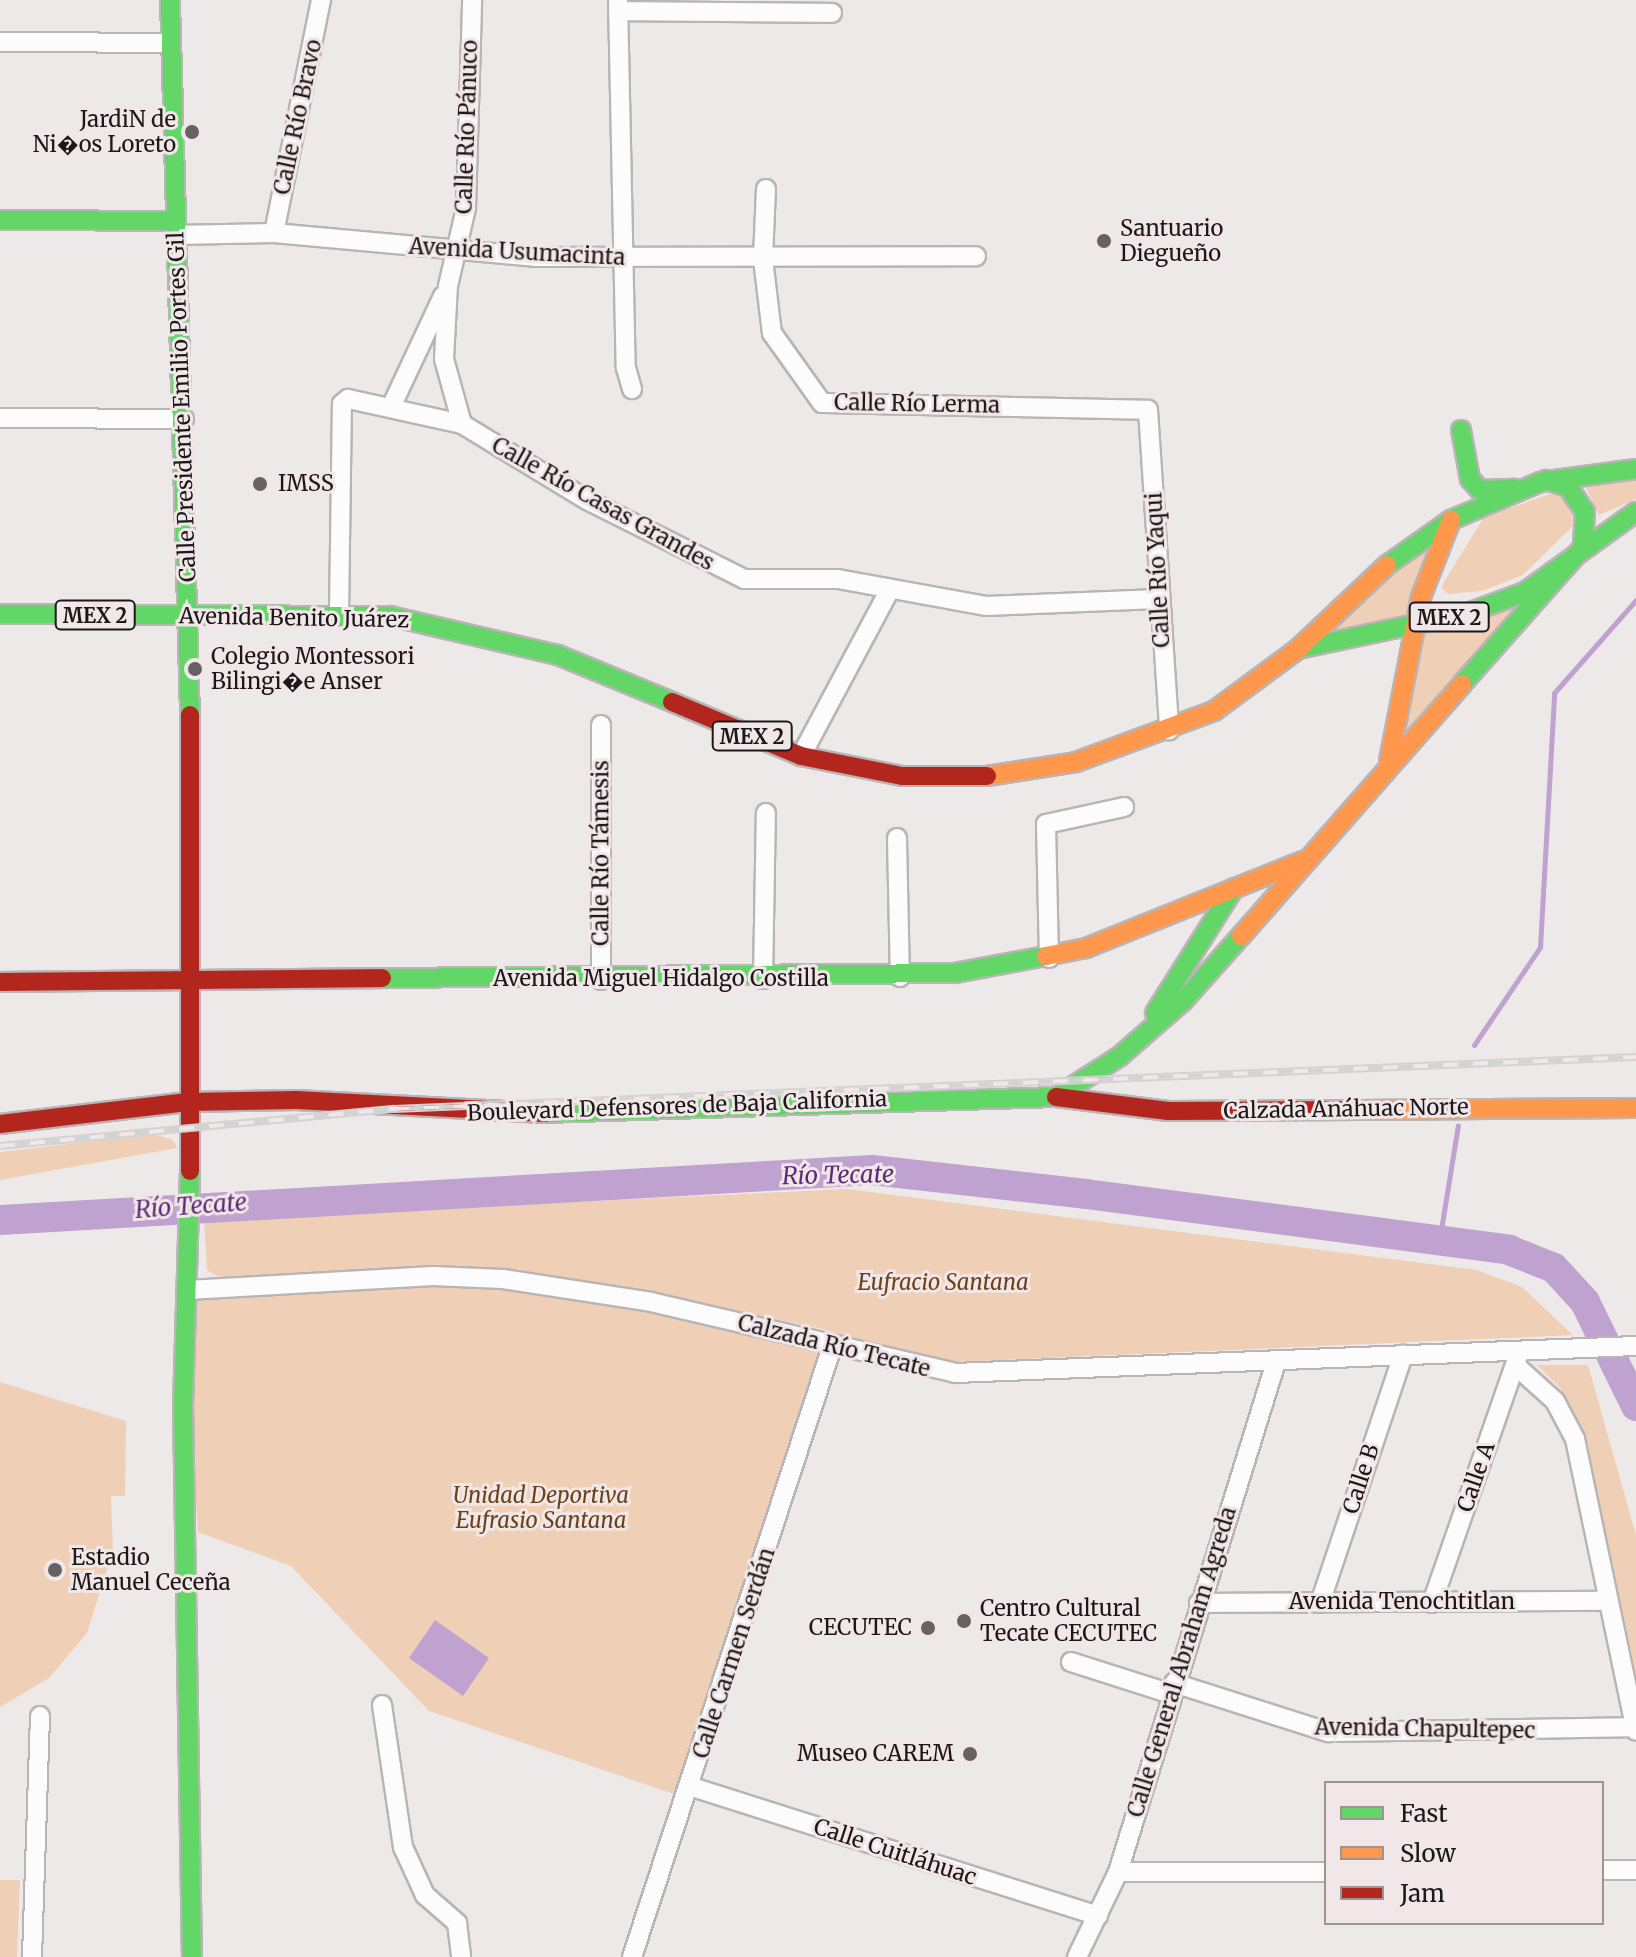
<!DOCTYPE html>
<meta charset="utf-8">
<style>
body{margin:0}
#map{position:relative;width:1636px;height:1957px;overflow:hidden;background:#eee9e9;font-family:Merriweather,serif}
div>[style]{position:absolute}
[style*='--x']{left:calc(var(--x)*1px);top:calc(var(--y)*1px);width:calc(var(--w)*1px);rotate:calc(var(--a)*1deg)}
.green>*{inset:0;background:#efcfb5}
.water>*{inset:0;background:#bfa2cf}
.stream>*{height:5px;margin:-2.5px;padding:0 2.5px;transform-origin:2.5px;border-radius:2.5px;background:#bfa2cf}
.river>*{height:30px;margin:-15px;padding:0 15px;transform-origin:15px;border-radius:15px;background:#bfa2cf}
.roads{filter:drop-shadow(2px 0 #b9b4b5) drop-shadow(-2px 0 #b9b4b5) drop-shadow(0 2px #b9b4b5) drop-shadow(0 -2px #b9b4b5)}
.street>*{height:18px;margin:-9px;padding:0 9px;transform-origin:9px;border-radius:9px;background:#fcfcfc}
.fast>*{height:18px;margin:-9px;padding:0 9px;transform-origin:9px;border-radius:9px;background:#63d668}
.slow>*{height:18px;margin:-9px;padding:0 9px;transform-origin:9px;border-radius:9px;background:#ff974d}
.jam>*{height:18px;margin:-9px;padding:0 9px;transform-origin:9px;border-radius:9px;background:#b3261e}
.rail>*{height:8px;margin-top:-4px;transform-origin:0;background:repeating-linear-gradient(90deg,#f1e6e8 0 15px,#d4d3d3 0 30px);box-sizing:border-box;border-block:2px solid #d4d3d3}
.dots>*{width:22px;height:22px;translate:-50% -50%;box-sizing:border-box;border:4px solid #f1e6e8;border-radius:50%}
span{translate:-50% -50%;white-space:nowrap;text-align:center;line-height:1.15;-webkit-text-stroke:6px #f1e6e8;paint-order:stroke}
.shield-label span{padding:2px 6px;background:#f1e6e8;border:2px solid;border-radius:6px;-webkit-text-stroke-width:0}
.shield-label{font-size:20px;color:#1c1819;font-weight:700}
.street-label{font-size:22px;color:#1c1819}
.poi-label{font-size:22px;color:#1c1819}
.right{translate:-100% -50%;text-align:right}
.left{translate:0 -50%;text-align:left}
.park-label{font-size:22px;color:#6c4219;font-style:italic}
.water-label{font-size:24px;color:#5e2b79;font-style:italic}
.legend{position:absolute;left:1324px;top:1781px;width:280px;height:144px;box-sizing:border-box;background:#f1e6e8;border:2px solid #9c9495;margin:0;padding:10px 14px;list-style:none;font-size:24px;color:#1c1819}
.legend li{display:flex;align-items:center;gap:16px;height:40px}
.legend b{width:40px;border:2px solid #9c9495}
</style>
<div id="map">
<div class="green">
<div style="clip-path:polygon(1636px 475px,1636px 499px,1599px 515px,1585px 486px)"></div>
<div style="clip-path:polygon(1556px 492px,1571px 500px,1573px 526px,1523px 575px,1482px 591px,1448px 594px,1441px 587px,1484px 517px)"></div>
<div style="clip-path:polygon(1430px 542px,1407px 614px,1318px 638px)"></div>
<div style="clip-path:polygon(1521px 600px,1402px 746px,1424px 628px)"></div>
<div style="clip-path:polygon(154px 1134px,173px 1140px,177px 1148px,0 1180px,0 1152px)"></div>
<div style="clip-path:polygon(847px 1189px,1477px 1270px,1522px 1287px,1573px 1335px,933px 1363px,826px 1330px,642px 1290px,506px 1273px,221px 1278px,207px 1270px,204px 1220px)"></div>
<div style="clip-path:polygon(523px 1277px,825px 1348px,680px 1796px,429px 1711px,291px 1566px,198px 1532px,190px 1405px,194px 1282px)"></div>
<div style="clip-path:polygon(1537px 1365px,1588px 1365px,1636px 1535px,1636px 1674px,1587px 1445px,1561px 1389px)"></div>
<div style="clip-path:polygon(0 1382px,126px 1421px,125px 1496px,111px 1496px,113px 1551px,87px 1633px,49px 1678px,0 1707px)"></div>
<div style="clip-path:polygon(0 1880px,20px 1880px,17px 1957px,0 1957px)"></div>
</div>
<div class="water">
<div style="clip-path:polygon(435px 1620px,489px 1658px,463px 1696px,409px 1658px)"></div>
</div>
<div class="stream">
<div style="--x:1474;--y:1045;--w:118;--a:-56"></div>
<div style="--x:1540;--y:947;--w:254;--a:-86.8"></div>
<div style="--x:1554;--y:693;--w:124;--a:-48.6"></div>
<div style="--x:1440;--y:1236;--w:112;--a:-80.8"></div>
</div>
<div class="river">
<div style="--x:0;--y:1220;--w:873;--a:-3.28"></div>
<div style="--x:872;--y:1170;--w:215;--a:6.4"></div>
<div style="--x:1086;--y:1194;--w:427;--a:7.5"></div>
<div style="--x:1509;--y:1250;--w:48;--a:21.8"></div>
<div style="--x:1554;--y:1268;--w:46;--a:47.6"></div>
<div style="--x:1585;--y:1302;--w:116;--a:63.9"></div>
</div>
<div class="roads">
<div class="street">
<div style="--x:618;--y:0;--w:368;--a:88.8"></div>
<div style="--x:626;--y:368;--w:22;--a:74"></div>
<div style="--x:618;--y:11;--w:214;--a:0.5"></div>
<div style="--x:0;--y:42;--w:170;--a:0.3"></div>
<div style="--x:766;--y:189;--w:70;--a:92.5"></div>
<div style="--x:763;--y:259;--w:75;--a:83.1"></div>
<div style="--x:772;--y:333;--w:86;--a:54.5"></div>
<div style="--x:822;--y:403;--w:326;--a:1.2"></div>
<div style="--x:1148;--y:410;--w:321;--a:86.2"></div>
<div style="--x:274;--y:233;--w:238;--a:-78.6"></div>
<div style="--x:175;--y:235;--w:99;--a:-1.2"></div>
<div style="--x:274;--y:233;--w:264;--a:5.2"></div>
<div style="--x:537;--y:257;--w:439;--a:-0.1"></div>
<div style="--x:392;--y:405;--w:120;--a:-64.9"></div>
<div style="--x:0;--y:418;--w:184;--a:0.3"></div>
<div style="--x:462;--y:424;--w:67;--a:-105.5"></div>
<div style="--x:444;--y:359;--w:73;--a:-86.9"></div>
<div style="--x:448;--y:286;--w:80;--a:-77"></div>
<div style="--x:466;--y:208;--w:208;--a:-88.3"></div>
<div style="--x:339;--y:615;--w:211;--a:-89.2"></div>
<div style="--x:342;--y:404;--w:8;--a:-40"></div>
<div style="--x:348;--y:399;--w:117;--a:12.4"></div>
<div style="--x:462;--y:424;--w:146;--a:31.3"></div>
<div style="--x:587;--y:500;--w:176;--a:26.7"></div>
<div style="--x:744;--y:579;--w:94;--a:0"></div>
<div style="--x:838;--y:579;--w:150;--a:10.3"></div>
<div style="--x:986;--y:606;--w:172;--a:-2.3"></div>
<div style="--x:801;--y:756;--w:189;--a:-61.9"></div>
<div style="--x:897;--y:838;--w:139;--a:88.8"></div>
<div style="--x:1049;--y:958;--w:134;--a:-91.3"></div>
<div style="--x:1046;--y:824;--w:80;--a:-12.3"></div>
<div style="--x:763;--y:979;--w:166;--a:-89"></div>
<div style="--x:601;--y:980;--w:255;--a:-90"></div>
<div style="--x:188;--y:1290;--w:245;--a:-3.3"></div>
<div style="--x:433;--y:1276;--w:70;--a:2.5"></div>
<div style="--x:503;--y:1279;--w:150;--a:8.8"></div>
<div style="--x:651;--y:1302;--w:312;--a:13.1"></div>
<div style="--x:955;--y:1373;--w:682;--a:-2.27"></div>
<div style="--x:1515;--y:1365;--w:54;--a:42"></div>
<div style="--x:1555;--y:1401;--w:43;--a:62.2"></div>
<div style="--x:1575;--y:1439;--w:298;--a:78.2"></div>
<div style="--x:1199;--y:1603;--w:407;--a:-0.3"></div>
<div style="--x:1320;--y:1603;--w:262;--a:-71.5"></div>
<div style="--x:1432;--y:1603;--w:262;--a:-70.8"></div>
<div style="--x:1071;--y:1662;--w:105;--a:17.7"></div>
<div style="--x:1174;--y:1683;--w:162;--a:17.7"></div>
<div style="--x:1328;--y:1732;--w:307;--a:-0.9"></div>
<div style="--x:382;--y:1705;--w:144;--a:81.6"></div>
<div style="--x:403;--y:1847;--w:53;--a:65.4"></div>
<div style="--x:425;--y:1895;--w:43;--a:41.2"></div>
<div style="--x:457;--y:1923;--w:34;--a:83"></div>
<div style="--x:692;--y:1787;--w:426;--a:17.6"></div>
<div style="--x:1602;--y:1870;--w:34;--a:0"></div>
<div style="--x:1118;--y:1872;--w:208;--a:0"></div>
<div style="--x:32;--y:1957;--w:241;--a:-88.1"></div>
<div style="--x:632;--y:1957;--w:642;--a:-71.85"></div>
<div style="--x:1077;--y:1957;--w:94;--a:-64.2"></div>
<div style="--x:1118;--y:1872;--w:534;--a:-72.79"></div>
</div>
<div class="fast">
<div style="--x:170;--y:0;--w:715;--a:88.4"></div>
<div style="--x:0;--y:220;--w:175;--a:0.3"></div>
<div style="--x:1461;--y:430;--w:50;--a:79.6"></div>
<div style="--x:1470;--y:479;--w:15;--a:48"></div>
<div style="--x:1480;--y:490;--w:35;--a:-2"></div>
<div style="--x:1387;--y:565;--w:78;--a:-35.1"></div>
<div style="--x:1451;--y:520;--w:97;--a:-23.1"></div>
<div style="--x:1540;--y:482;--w:97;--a:-7.7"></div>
<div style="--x:0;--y:614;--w:390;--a:0.3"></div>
<div style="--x:390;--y:616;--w:172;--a:13.1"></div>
<div style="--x:558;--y:655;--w:123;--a:22.4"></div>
<div style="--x:1298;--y:649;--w:174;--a:-12"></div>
<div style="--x:1468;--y:613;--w:61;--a:-20.2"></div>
<div style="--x:1525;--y:592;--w:137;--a:-35.8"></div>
<div style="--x:1462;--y:684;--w:183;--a:-48.5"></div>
<div style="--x:1583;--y:547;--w:35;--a:-87"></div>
<div style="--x:1585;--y:512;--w:30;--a:-124"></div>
<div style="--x:1568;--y:487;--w:23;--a:-162"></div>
<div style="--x:382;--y:978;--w:573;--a:-0.5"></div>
<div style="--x:955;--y:973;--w:93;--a:-10.6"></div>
<div style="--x:1155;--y:1013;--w:148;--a:-57.7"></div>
<div style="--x:545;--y:1113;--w:511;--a:-1.79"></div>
<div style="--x:1056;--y:1097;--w:76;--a:-32.6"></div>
<div style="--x:1120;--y:1056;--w:84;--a:-41.1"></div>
<div style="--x:1183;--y:1001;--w:87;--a:-48.3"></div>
<div style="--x:190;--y:1171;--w:234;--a:91.7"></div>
<div style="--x:183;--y:1405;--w:552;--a:89.07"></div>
</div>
<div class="slow">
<div style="--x:1389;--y:761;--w:167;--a:-79"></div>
<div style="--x:1421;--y:597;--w:83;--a:-68.7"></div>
<div style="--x:987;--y:776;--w:90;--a:-8.9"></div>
<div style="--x:1076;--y:762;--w:147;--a:-20.3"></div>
<div style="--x:1214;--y:711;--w:104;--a:-36.4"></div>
<div style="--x:1298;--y:649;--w:122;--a:-43.3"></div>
<div style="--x:1241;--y:936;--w:335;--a:-48.7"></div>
<div style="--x:1046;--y:956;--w:41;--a:-11.3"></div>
<div style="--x:1086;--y:948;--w:233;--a:-21.9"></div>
<div style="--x:1357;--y:1110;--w:279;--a:-0.4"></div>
</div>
<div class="jam">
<div style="--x:672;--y:702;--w:140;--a:22.7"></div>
<div style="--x:801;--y:756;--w:103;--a:11.2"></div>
<div style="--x:902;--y:776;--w:85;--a:0"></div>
<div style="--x:190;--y:715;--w:456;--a:90"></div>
<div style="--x:0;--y:982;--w:382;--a:-0.6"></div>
<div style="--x:1056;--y:1097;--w:113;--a:7.1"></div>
<div style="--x:1168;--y:1111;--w:189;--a:-0.3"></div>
<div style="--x:0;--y:1124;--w:189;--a:-6.7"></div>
<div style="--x:188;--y:1102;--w:108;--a:-1.1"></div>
<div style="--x:296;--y:1100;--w:249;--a:3"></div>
</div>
</div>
<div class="rail">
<div style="--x:0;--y:1146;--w:396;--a:-5.4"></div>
<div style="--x:394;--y:1109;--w:1243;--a:-2.4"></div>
</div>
<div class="dots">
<div style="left:192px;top:132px;background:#666162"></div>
<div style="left:1104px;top:241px;background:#666162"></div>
<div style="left:260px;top:484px;background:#666162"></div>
<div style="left:195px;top:669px;background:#666162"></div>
<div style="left:55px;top:1570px;background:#666162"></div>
<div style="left:964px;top:1621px;background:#666162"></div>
<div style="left:928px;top:1628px;background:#666162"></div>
<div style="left:970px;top:1754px;background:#666162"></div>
</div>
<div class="shield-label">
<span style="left:95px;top:615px">MEX 2</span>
<span style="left:1449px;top:617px">MEX 2</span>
<span style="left:752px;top:736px">MEX 2</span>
</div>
<div class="street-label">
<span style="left:298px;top:117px;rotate:-78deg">Calle Río Bravo</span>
<span style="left:467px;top:127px;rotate:-88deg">Calle Río Pánuco</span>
<span style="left:517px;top:252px;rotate:3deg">Avenida Usumacinta</span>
<span style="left:917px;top:404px;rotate:1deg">Calle Río Lerma</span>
<span style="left:182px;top:407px;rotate:-92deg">Calle Presidente Emilio Portes Gil</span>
<span style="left:603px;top:504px;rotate:29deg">Calle Río Casas Grandes</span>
<span style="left:1158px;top:570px;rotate:-93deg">Calle Río Yaqui</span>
<span style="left:294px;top:618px;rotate:1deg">Avenida Benito Juárez</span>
<span style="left:601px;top:853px;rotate:-90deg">Calle Río Támesis</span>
<span style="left:661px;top:979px">Avenida Miguel Hidalgo Costilla</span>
<span style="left:677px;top:1106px;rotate:-2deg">Boulevard Defensores de Baja California</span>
<span style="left:1346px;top:1109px;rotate:-1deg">Calzada Anáhuac Norte</span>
<span style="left:834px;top:1346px;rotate:14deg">Calzada Río Tecate</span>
<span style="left:1476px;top:1477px;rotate:-71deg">Calle A</span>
<span style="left:1361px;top:1479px;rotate:-72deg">Calle B</span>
<span style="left:1402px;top:1602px">Avenida Tenochtitlan</span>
<span style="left:734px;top:1653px;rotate:-72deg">Calle Carmen Serdán</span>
<span style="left:1182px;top:1662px;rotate:-73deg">Calle General Abraham Agreda</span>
<span style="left:1425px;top:1729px;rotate:1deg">Avenida Chapultepec</span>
<span style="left:895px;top:1852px;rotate:18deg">Calle Cuitláhuac</span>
</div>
<div class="poi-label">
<span class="right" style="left:176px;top:132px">JardiN de<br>Ni�os Loreto</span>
<span class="left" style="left:1120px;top:241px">Santuario<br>Diegueño</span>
<span class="left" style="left:278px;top:484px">IMSS</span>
<span class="left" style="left:211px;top:669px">Colegio Montessori<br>Bilingi�e Anser</span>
<span class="left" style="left:71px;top:1570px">Estadio<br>Manuel Ceceña</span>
<span class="left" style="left:980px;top:1621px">Centro Cultural<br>Tecate CECUTEC</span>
<span class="right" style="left:912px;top:1628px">CECUTEC</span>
<span class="right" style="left:954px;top:1754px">Museo CAREM</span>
</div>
<div class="park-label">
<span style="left:943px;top:1283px">Eufracio Santana</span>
<span style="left:541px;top:1508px">Unidad Deportiva<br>Eufrasio Santana</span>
</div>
<div class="water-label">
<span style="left:838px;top:1175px;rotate:-1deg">Río Tecate</span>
<span style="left:191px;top:1206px;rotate:-4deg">Río Tecate</span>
</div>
<ul class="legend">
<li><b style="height:10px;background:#63d668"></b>Fast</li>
<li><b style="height:10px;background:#ff974d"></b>Slow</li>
<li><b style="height:10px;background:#b3261e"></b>Jam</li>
</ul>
</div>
